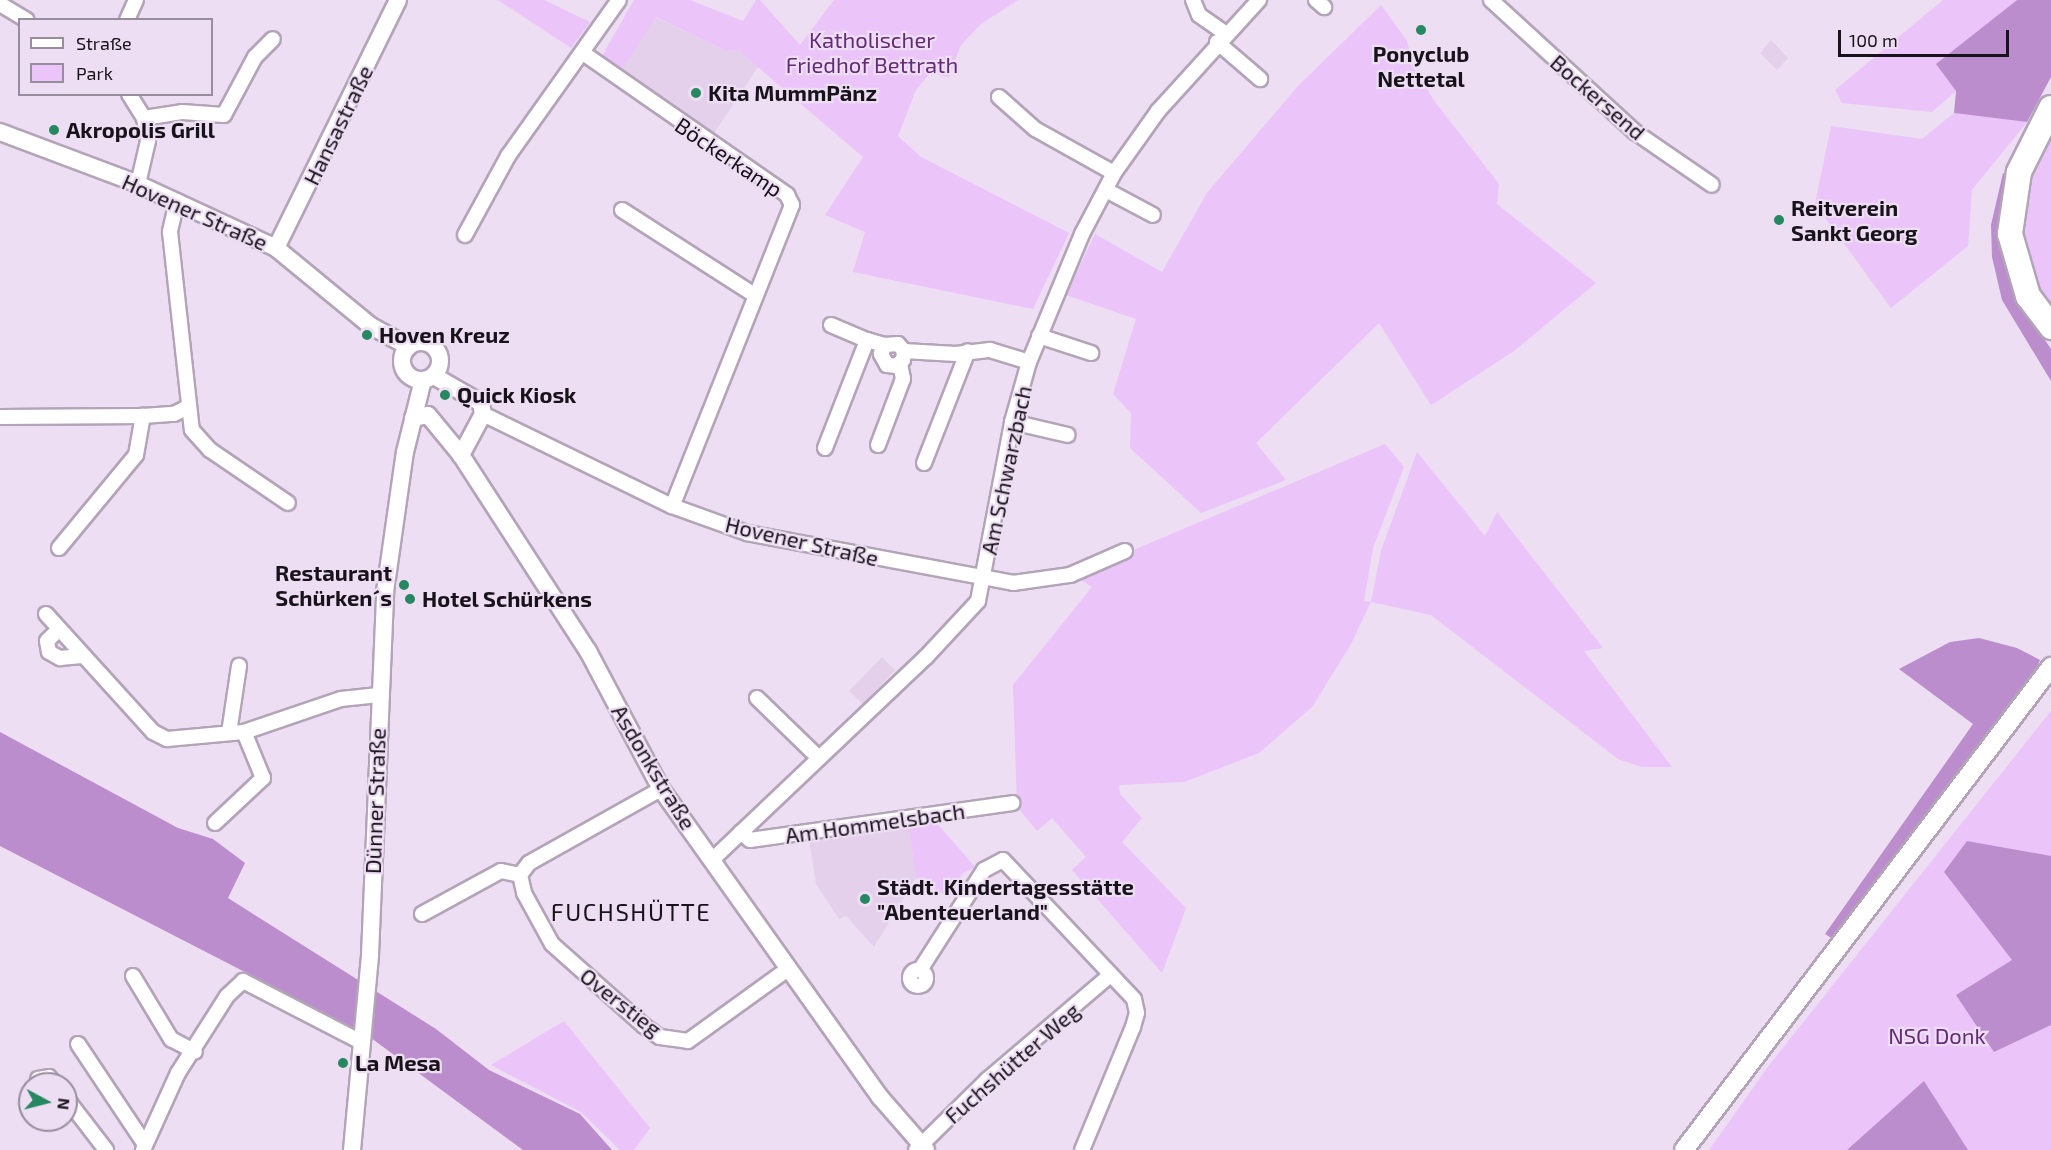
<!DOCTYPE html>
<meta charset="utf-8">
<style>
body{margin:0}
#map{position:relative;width:2051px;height:1150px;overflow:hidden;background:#eddef3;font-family:"Exo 2",sans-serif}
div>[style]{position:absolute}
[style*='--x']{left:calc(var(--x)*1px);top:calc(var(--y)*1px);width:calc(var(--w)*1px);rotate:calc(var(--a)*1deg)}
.built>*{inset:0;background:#e4d0eb}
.green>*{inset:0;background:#ebc4f9}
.forest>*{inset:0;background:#bc8dcc}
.roads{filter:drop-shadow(2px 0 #b3a4b8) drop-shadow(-2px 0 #b3a4b8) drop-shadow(0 2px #b3a4b8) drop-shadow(0 -2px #b3a4b8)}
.minor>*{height:14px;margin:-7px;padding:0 7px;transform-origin:7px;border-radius:7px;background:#fff}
.minor>.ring{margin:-7px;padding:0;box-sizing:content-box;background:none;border:14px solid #fff;border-radius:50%}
.tertiary>*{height:16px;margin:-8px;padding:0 8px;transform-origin:8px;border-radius:8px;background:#fff}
.tertiary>.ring{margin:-8px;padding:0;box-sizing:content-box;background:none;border:16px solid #fff;border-radius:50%}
.secondary>*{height:18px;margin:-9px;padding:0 9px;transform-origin:9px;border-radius:9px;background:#fff}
.motorway>*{height:24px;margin:-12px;padding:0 12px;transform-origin:12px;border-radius:12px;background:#fff}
.dots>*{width:16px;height:16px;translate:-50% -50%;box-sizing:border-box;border:3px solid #eddef3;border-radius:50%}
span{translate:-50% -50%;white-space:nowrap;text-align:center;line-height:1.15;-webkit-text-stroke:4.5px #eddef3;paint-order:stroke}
.park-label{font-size:22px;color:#652b77}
.poi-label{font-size:22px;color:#18131a;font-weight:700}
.left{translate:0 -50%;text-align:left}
.right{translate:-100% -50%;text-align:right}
.street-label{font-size:22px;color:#18131a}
.neighbourhood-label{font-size:24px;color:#18131a;letter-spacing:1.5px}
.legend{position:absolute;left:18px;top:18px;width:195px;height:78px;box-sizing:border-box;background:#eddef3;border:2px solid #988d9c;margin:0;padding:8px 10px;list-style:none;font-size:18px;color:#18131a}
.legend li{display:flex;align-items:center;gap:12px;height:30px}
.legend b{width:30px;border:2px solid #988d9c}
.north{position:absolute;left:18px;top:1072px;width:60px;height:60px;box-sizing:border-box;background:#eddef3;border:2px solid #988d9c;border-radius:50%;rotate:97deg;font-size:16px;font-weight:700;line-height:24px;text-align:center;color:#18131a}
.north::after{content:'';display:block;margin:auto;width:21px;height:27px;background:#268861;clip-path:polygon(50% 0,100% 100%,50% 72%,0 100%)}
.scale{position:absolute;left:1838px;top:30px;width:171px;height:27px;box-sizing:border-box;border:3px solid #18131a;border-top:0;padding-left:8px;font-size:18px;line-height:21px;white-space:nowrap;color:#18131a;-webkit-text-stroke:4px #eddef3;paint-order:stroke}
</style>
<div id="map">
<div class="built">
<div style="clip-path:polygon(655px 17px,724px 50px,739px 51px,758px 67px,711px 138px,706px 128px,620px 72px)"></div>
<div style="clip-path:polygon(1771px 40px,1788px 58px,1777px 70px,1760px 53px)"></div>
<div style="clip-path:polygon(882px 657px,895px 670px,863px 704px,849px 691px)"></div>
<div style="clip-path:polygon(908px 824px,916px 878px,874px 947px,846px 916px,839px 919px,816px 884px,809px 839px)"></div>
</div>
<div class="green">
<div style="clip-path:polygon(498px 0,544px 0,590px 22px,571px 48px)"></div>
<div style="clip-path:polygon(634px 0,690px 0,743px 21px,756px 0,760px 0,800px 45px,834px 0,1018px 0,981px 24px,961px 45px,949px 77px,930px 73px,916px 90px,898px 136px,921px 157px,1069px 233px,1033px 309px,853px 272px,865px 232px,825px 215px,863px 157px,739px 51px,724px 50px,656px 17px,620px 72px,602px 56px)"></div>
<div style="clip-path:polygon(1943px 0,2017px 0,1937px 64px,1956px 91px,1932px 112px,1842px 103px,1835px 90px)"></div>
<div style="clip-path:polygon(1381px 5px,1407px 41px,1413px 67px,1435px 102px,1499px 184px,1497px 204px,1596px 283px,1514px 351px,1431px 405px,1379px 323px,1256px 443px,1286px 480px,1201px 513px,1130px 448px,1131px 413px,1113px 394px,1136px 319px,1066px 295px,1095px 234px,1162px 272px,1207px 193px,1298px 86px)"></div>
<div style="clip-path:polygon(1954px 113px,2027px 122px,1972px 190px,1968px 246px,1891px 308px,1815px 204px,1831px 126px,1922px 139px)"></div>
<div style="clip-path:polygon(2051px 125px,2051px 322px,2038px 304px,2018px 215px,2025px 178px)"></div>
<div style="clip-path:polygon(1385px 444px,1404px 467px,1373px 548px,1364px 601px,1371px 602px,1381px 551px,1417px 452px,1485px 536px,1497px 512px,1603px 648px,1584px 651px,1672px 767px,1642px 767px,1618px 759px,1431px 615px,1371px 602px,1350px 646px,1312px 707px,1259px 753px,1184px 782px,1119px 785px,1120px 794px,1142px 818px,1122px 842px,1186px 908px,1162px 973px,1072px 870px,1086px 857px,1052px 818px,1037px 831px,1017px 807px,1013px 685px,1092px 587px,1074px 575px)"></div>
<div style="clip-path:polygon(2051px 711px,2051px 1150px,1709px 1150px,1770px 1064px)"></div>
<div style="clip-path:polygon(934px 820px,975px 867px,962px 874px,950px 898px,916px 878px,908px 824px)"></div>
<div style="clip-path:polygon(564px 1021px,650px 1128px,634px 1150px,620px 1150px,581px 1112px,491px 1065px)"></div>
</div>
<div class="forest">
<div style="clip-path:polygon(2017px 0,2051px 0,2051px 77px,2027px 122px,1954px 113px,1956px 91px,1936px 64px)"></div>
<div style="clip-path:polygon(2003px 173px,2009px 176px,2001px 239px,2007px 269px,2017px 298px,2051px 349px,2051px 381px,2002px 300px,1992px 257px,1991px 225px)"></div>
<div style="clip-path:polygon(1979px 638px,2017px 648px,2040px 660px,2036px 670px,1833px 939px,1825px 934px,1973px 724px,1899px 669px,1950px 642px)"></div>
<div style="clip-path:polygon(0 732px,178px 828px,213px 839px,245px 863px,228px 898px,436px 1029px,489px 1070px,580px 1114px,612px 1150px,523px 1150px,367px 1035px,0 846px)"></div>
<div style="clip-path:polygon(1967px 841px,2051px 856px,2051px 1025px,1994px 1052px,1956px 995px,2012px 960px,1944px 872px)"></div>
<div style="clip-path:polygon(1924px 1081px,1968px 1150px,1847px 1150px)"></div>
</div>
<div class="roads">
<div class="minor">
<div style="--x:1193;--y:0;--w:16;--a:68"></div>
<div style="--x:1199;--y:15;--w:32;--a:35"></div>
<div style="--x:1316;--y:0;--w:11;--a:41"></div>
<div style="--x:1491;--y:0;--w:195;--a:42.5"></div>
<div style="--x:1635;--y:132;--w:93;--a:34.5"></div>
<div style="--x:0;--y:4;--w:31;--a:31"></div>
<div style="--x:127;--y:20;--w:22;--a:-66"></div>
<div style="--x:1217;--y:42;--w:57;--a:40.7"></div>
<div style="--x:583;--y:53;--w:249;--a:34.8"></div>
<div style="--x:787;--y:195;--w:11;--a:63"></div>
<div style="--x:792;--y:205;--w:324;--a:111.7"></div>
<div style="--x:129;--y:94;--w:28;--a:58"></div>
<div style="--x:144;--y:118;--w:23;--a:80"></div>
<div style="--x:148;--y:141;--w:44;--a:103.1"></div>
<div style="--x:999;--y:97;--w:48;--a:41.6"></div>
<div style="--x:1035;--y:129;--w:90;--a:29.1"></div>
<div style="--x:144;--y:118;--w:38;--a:-9"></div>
<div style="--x:182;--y:112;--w:42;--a:4.1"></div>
<div style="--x:224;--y:115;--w:66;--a:-61.9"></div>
<div style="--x:255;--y:57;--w:25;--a:-45"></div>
<div style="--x:1106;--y:190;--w:53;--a:28"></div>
<div style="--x:177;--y:201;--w:32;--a:103"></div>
<div style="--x:170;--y:232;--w:199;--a:83.7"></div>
<div style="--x:192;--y:430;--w:27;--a:48"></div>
<div style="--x:210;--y:450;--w:94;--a:34.2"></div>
<div style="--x:622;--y:210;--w:159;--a:32.7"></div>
<div style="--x:465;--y:235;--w:90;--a:-61.4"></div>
<div style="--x:508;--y:156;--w:191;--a:-54.6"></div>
<div style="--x:831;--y:325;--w:39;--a:23"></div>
<div style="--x:1039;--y:336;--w:55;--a:18.1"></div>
<div style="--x:904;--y:351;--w:52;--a:3.3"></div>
<div style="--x:956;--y:354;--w:34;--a:-7"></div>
<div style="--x:990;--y:350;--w:41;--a:17.1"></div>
<div style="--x:483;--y:414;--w:210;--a:26"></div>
<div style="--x:672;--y:506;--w:80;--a:19.8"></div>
<div style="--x:747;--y:533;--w:271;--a:10.6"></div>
<div style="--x:1013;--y:583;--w:58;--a:-8"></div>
<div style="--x:1070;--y:575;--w:60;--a:-23.6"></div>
<div style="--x:0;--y:417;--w:143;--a:-0.4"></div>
<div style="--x:143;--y:416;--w:31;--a:-4"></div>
<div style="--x:174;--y:414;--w:16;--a:-27"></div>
<div style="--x:1012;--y:422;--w:57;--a:13.1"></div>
<div style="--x:878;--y:445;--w:71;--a:-69.3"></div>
<div style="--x:903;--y:379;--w:15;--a:-101"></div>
<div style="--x:825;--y:448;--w:116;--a:-68.7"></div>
<div style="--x:867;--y:340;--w:19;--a:16"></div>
<div style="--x:885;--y:345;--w:13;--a:-4"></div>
<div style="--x:898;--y:344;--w:9;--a:49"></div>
<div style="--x:904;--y:351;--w:9;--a:96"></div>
<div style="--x:903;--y:360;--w:9;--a:139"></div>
<div style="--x:896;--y:366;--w:9;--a:-174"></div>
<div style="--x:887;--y:365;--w:13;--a:-119"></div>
<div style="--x:881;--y:354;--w:10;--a:-66"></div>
<div style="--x:924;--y:463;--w:120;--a:-68.6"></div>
<div style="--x:59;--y:548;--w:121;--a:-50.4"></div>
<div style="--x:136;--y:455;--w:40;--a:-80"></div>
<div style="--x:46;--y:614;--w:159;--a:47.8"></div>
<div style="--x:153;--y:732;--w:16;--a:27"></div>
<div style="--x:167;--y:739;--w:77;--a:-5.2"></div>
<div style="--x:244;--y:732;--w:102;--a:-18.8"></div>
<div style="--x:341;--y:699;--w:38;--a:-6"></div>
<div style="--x:59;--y:629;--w:17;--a:135"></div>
<div style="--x:47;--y:641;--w:11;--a:80"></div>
<div style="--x:49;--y:652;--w:13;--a:29"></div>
<div style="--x:60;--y:658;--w:22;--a:-5"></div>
<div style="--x:757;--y:698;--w:86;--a:44.1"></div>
<div style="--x:229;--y:733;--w:68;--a:-81.5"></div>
<div style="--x:661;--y:789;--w:151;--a:150.7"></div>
<div style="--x:529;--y:863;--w:15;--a:127"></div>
<div style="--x:520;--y:875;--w:18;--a:77"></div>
<div style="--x:524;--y:893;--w:58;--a:61.2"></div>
<div style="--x:552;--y:944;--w:123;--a:41.7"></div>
<div style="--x:644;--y:1026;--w:19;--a:35"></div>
<div style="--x:660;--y:1037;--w:28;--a:8"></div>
<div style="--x:688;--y:1041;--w:123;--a:-35.8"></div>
<div style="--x:215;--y:823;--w:66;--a:-43.2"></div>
<div style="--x:263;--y:778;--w:50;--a:-112.4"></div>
<div style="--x:741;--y:832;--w:12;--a:42"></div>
<div style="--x:750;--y:840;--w:265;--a:-8"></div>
<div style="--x:712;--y:860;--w:295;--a:-43.5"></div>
<div style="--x:926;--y:657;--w:76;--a:-47.1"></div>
<div style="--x:978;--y:601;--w:182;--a:-79.2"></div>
<div style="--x:1012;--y:422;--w:62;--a:-74.2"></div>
<div style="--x:1029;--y:362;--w:139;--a:-67.5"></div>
<div style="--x:1082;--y:234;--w:69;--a:-62.3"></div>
<div style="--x:1114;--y:173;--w:76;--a:-54.6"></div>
<div style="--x:1158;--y:111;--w:150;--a:-47.7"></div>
<div style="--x:422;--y:914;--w:90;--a:-28.6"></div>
<div style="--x:501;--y:871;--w:19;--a:12"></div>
<div style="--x:920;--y:970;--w:119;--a:-57.4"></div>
<div style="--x:984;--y:870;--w:21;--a:-28"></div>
<div style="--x:1003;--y:860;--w:191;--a:46.7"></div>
<div style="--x:1134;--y:999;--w:14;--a:78"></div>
<div style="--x:1137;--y:1013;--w:15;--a:106"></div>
<div style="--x:1133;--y:1027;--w:133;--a:112.5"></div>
<div class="ring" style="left:910px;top:970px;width:2px;height:2px"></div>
<div style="--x:133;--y:976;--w:74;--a:58.9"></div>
<div style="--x:171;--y:1039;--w:27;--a:28"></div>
<div style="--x:78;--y:1044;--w:119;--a:56.3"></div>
<div style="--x:38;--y:1079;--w:11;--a:-10"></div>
<div style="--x:49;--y:1077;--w:9;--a:54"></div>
<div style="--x:66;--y:1098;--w:66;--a:52.4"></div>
<div style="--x:143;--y:1150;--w:85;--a:-65.6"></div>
<div style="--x:178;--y:1073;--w:91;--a:-57.5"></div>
<div style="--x:227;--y:996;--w:22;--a:-43"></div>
<div style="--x:243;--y:981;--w:133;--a:27.3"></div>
<div style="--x:916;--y:1150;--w:100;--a:-44.6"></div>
<div style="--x:987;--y:1080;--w:160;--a:-40.4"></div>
</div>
<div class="tertiary">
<div style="--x:0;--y:132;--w:147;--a:20.6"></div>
<div style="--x:138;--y:184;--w:152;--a:24.9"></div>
<div style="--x:276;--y:248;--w:123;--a:39.4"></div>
<div style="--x:371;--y:326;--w:43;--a:28.9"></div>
<div style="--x:276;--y:248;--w:276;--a:-63.8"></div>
<div class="ring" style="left:402px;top:342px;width:22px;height:22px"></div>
<div style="--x:434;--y:376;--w:54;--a:29.9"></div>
<div style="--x:481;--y:403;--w:11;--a:80"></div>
<div style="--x:483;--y:414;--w:47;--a:118.2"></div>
<div style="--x:413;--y:418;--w:15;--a:-11"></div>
<div style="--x:428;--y:415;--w:52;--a:50.5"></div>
<div style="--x:461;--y:455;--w:234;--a:57.1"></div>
<div style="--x:588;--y:651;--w:156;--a:62.1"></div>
<div style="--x:661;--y:789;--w:378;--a:54.6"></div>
<div style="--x:880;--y:1097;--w:70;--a:49"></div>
<div style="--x:352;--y:1150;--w:196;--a:-84.7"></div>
<div style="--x:370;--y:955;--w:363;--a:-87.6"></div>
<div style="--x:385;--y:592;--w:141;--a:-81.9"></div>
<div style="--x:405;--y:452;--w:74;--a:-76"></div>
</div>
<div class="secondary">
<div style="--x:1684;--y:1150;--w:607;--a:-52.77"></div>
</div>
<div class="motorway">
<div style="--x:2051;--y:108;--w:72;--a:116.6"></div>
<div style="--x:2019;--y:172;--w:63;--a:98.3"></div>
<div style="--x:2010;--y:234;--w:65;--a:73.8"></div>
<div style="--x:2028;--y:296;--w:39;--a:53"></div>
</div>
</div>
<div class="dots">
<div style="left:1421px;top:30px;background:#268861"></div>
<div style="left:696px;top:93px;background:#268861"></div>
<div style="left:54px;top:130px;background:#268861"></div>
<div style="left:1779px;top:220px;background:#268861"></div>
<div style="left:367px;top:335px;background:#268861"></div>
<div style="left:445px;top:395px;background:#268861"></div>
<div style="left:404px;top:585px;background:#268861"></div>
<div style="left:410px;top:599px;background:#268861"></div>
<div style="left:865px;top:899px;background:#268861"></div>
<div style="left:343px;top:1063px;background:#268861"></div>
</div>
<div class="park-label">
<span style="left:872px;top:52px">Katholischer<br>Friedhof Bettrath</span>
<span style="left:1937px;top:1036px">NSG Donk</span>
</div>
<div class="poi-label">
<span style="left:1421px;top:66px">Ponyclub<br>Nettetal</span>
<span class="left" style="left:708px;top:93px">Kita MummPänz</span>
<span class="left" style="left:66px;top:130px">Akropolis Grill</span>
<span class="left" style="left:1791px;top:220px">Reitverein<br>Sankt Georg</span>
<span class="left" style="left:379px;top:335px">Hoven Kreuz</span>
<span class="left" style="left:457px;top:395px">Quick Kiosk</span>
<span class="right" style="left:392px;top:585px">Restaurant<br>Schürken´s</span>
<span class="left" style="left:422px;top:599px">Hotel Schürkens</span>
<span class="left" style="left:877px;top:899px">Städt. Kindertagesstätte<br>"Abenteuerland"</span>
<span class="left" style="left:355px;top:1063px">La Mesa</span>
</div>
<div class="street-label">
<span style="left:1598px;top:97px;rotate:41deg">Bockersend</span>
<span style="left:338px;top:125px;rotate:-64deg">Hansastraße</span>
<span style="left:729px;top:157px;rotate:34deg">Böckerkamp</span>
<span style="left:195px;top:212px;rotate:24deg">Hovener Straße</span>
<span style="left:1006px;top:470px;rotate:-78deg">Am Schwarzbach</span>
<span style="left:802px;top:541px;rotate:13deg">Hovener Straße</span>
<span style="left:654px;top:767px;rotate:59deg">Asdonkstraße</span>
<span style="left:375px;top:801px;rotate:-88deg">Dünner Straße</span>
<span style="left:875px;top:823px;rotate:-8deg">Am Hommelsbach</span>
<span style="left:621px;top:1002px;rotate:38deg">Overstieg</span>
<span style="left:1012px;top:1063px;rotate:-41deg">Fuchshütter Weg</span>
</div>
<div class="neighbourhood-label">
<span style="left:631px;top:912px">FUCHSHÜTTE</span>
</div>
<ul class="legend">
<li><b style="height:8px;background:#fff"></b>Straße</li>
<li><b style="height:16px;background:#ebc4f9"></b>Park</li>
</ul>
<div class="north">N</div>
<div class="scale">100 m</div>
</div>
